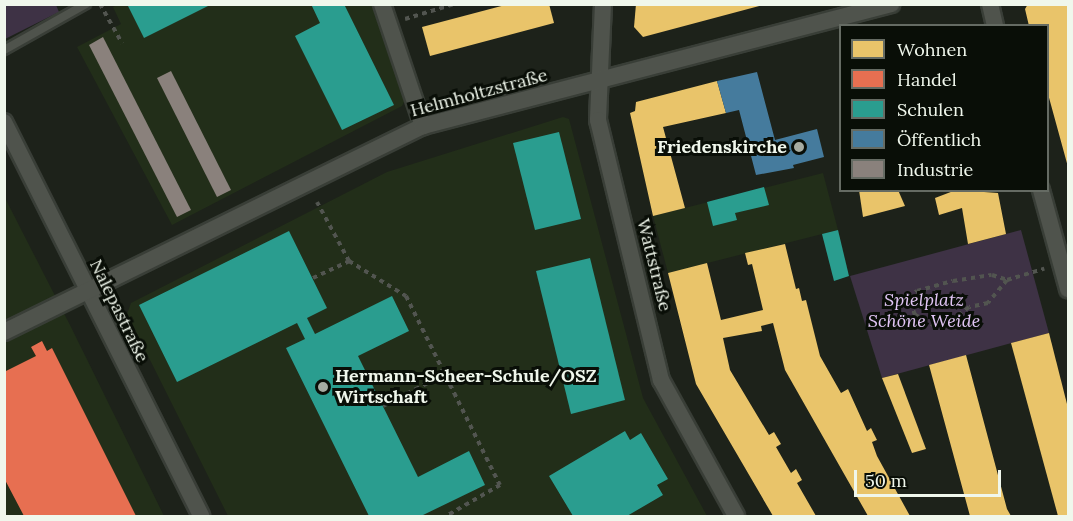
<!DOCTYPE html>
<meta charset="utf-8">
<style>
body{margin:0}
#map{position:relative;width:1073px;height:521px;overflow:hidden;background:#1d221a;font-family:Lora,serif}
div>[style]{position:absolute}
[style*='--x']{left:calc(var(--x)*1px);top:calc(var(--y)*1px);width:calc(var(--w)*1px);rotate:calc(var(--a)*1deg)}
.built>*{inset:0;background:#222e19}
.green>*{inset:0;background:#3e3245}
.homes>*{inset:0;background:#e9c46a}
.shops>*{inset:0;background:#e76f51}
.schools>*{inset:0;background:#2a9d8f}
.public>*{inset:0;background:#457b9d}
.industry>*{inset:0;background:#8a817c}
.path>*{height:4px;margin-top:-2px;transform-origin:0;background:repeating-linear-gradient(90deg,#525550 0 4.5px,transparent 0 9px)}
.roads{filter:drop-shadow(2px 0 #393e37) drop-shadow(-2px 0 #393e37) drop-shadow(0 2px #393e37) drop-shadow(0 -2px #393e37)}
.service>*{height:8px;margin:-4px;padding:0 4px;transform-origin:4px;border-radius:4px;background:#4f534c}
.minor>*{height:16px;margin:-8px;padding:0 8px;transform-origin:8px;border-radius:8px;background:#4f534c}
.dots>*{width:16px;height:16px;translate:-50% -50%;box-sizing:border-box;border:3px solid #090e07;border-radius:50%}
span{translate:-50% -50%;white-space:nowrap;text-align:center;line-height:1.15;-webkit-text-stroke:6px #090e07;paint-order:stroke}
.street-label{font-size:18px;color:#f0f7ec}
.poi-label{font-size:18px;color:#f0f7ec;font-weight:700}
.right{translate:-100% -50%;text-align:right}
.left{translate:0 -50%;text-align:left}
.park-label{font-size:18px;color:#e2c6f6;font-style:italic}
.frame{position:absolute;inset:0;border:6px solid #f0f7ec;pointer-events:none}
.legend{position:absolute;left:839px;top:24px;width:210px;height:168px;box-sizing:border-box;background:#090e07;border:2px solid #656b63;margin:0;padding:8px 10px;list-style:none;font-size:18px;color:#f0f7ec}
.legend li{display:flex;align-items:center;gap:12px;height:30px}
.legend b{width:30px;border:2px solid #656b63}
.scale{position:absolute;left:854px;top:470px;width:147px;height:27px;box-sizing:border-box;border:3px solid #f0f7ec;border-top:0;padding-left:8px;font-size:18px;line-height:21px;white-space:nowrap;color:#f0f7ec;-webkit-text-stroke:4px #090e07;paint-order:stroke}
</style>
<div id="map">
<div class="built">
<div style="clip-path:polygon(117px 5px,372px 5px,405px 100px,402px 106px,172px 225px,77px 47px,121px 24px,113px 7px)"></div>
<div style="clip-path:polygon(563px 117px,569px 119px,643px 398px,707px 516px,228px 516px,127px 314px,131px 303px,387px 172px)"></div>
<div style="clip-path:polygon(823px 173px,838px 230px,668px 273px,653px 216px)"></div>
<div style="clip-path:polygon(4px 196px,71px 327px,164px 516px,5px 516px)"></div>
</div>
<div class="green">
<div style="clip-path:polygon(5px 4px,56px 5px,59px 12px,5px 39px)"></div>
<div style="clip-path:polygon(1021px 230px,1049px 333px,882px 378px,850px 276px)"></div>
</div>
<div class="homes">
<div style="clip-path:polygon(509px 4px,549px 4px,554px 23px,430px 56px,422px 27px)"></div>
<div style="clip-path:polygon(636px 4px,763px 4px,763px 5px,643px 37px,634px 27px)"></div>
<div style="clip-path:polygon(1028px 4px,1068px 4px,1068px 167px,1048px 94px,1048px 26px,1029px 26px,1025px 9px)"></div>
<div style="clip-path:polygon(717px 81px,726px 113px,663px 127px,685px 208px,653px 216px,630px 113px,635px 111px,636px 102px)"></div>
<div style="clip-path:polygon(859px 190px,898px 190px,905px 206px,863px 217px)"></div>
<div style="clip-path:polygon(956px 190px,998px 193px,1006px 234px,968px 244px,962px 208px,939px 215px,935px 198px)"></div>
<div style="clip-path:polygon(785px 244px,796px 289px,799px 288px,802px 301px,806px 300px,820px 356px,841px 393px,848px 389px,867px 431px,871px 428px,877px 440px,872px 442px,877px 456px,910px 516px,868px 516px,785px 370px,773px 323px,761px 326px,762px 331px,723px 338px,730px 370px,769px 435px,774px 432px,781px 444px,776px 447px,791px 473px,796px 469px,802px 480px,797px 483px,816px 516px,773px 516px,696px 384px,668px 273px,707px 263px,721px 320px,763px 310px,752px 264px,748px 265px,745px 253px)"></div>
<div style="clip-path:polygon(1049px 333px,1068px 408px,1068px 516px,1058px 516px,1011px 343px)"></div>
<div style="clip-path:polygon(966px 355px,1007px 509px,1011px 516px,970px 516px,929px 365px)"></div>
<div style="clip-path:polygon(898px 374px,926px 449px,912px 453px,882px 378px)"></div>
</div>
<div class="shops">
<div style="clip-path:polygon(42px 341px,47px 351px,52px 348px,136px 516px,24px 516px,4px 478px,4px 372px,36px 356px,31px 347px)"></div>
</div>
<div class="schools">
<div style="clip-path:polygon(127px 4px,212px 4px,144px 38px)"></div>
<div style="clip-path:polygon(311px 4px,344px 4px,394px 105px,342px 130px,295px 36px,320px 23px)"></div>
<div style="clip-path:polygon(559px 132px,581px 219px,535px 230px,513px 143px)"></div>
<div style="clip-path:polygon(764px 187px,769px 205px,735px 213px,737px 220px,713px 226px,707px 202px)"></div>
<div style="clip-path:polygon(838px 230px,849px 276px,834px 281px,822px 234px)"></div>
<div style="clip-path:polygon(289px 231px,327px 308px,307px 318px,315px 334px,392px 296px,409px 331px,358px 356px,418px 477px,469px 451px,485px 485px,421px 516px,369px 516px,286px 348px,305px 339px,297px 323px,177px 382px,139px 305px)"></div>
<div style="clip-path:polygon(590px 258px,625px 400px,571px 414px,536px 271px)"></div>
<div style="clip-path:polygon(625px 431px,630px 440px,641px 433px,668px 479px,657px 485px,663px 495px,627px 516px,573px 516px,549px 476px)"></div>
</div>
<div class="public">
<div style="clip-path:polygon(757px 72px,775px 140px,817px 129px,824px 157px,793px 165px,794px 168px,756px 175px,739px 110px,726px 113px,717px 81px)"></div>
</div>
<div class="industry">
<div style="clip-path:polygon(103px 37px,191px 210px,177px 217px,89px 45px)"></div>
<div style="clip-path:polygon(171px 71px,231px 190px,217px 197px,157px 78px)"></div>
</div>
<div class="path">
<div style="--x:100;--y:4;--w:45;--a:60.6"></div>
<div style="--x:405;--y:19;--w:51;--a:-17"></div>
<div style="--x:349;--y:261;--w:67;--a:31.6"></div>
<div style="--x:406;--y:296;--w:211;--a:63.6"></div>
<div style="--x:500;--y:485;--w:62;--a:150.1"></div>
<div style="--x:313;--y:278;--w:40;--a:-25"></div>
<div style="--x:349;--y:261;--w:67;--a:-118.5"></div>
<div style="--x:1007;--y:280;--w:30;--a:130"></div>
<div style="--x:988;--y:303;--w:19;--a:168"></div>
<div style="--x:969;--y:307;--w:31;--a:142"></div>
<div style="--x:945;--y:326;--w:10;--a:180"></div>
<div style="--x:935;--y:326;--w:23;--a:-151"></div>
<div style="--x:915;--y:315;--w:19;--a:-111"></div>
<div style="--x:908;--y:297;--w:11;--a:-34"></div>
<div style="--x:917;--y:291;--w:37;--a:-16"></div>
<div style="--x:953;--y:281;--w:39;--a:-9"></div>
<div style="--x:992;--y:275;--w:16;--a:18"></div>
<div style="--x:1007;--y:280;--w:39;--a:-17"></div>
<div style="--x:383;--y:406;--w:70;--a:-27.3"></div>
</div>
<div class="roads">
<div class="service">
<div style="--x:4;--y:50;--w:94;--a:-29.3"></div>
</div>
<div class="minor">
<div style="--x:382;--y:4;--w:129;--a:71.4"></div>
<div style="--x:603;--y:4;--w:116;--a:92.5"></div>
<div style="--x:598;--y:120;--w:268;--a:76.4"></div>
<div style="--x:661;--y:380;--w:155;--a:61.1"></div>
<div style="--x:990;--y:4;--w:23;--a:77"></div>
<div style="--x:4;--y:122;--w:441;--a:63.4"></div>
<div style="--x:1041;--y:190;--w:103;--a:74.7"></div>
<div style="--x:4;--y:332;--w:467;--a:-26.2"></div>
<div style="--x:423;--y:126;--w:484;--a:-14.6"></div>
</div>
</div>
<div class="dots">
<div style="left:799px;top:147px;background:#a6aca2"></div>
<div style="left:323px;top:387px;background:#a6aca2"></div>
</div>
<div class="street-label">
<span style="left:479px;top:93px;rotate:-15deg">Helmholtzstraße</span>
<span style="left:654px;top:265px;rotate:76deg">Wattstraße</span>
<span style="left:119px;top:311px;rotate:64deg">Nalepastraße</span>
</div>
<div class="poi-label">
<span class="right" style="left:787px;top:147px">Friedenskirche</span>
<span class="left" style="left:335px;top:387px">Hermann-Scheer-Schule/OSZ<br>Wirtschaft</span>
</div>
<div class="park-label">
<span style="left:924px;top:311px">Spielplatz<br>Schöne Weide</span>
</div>
<div class="frame"></div>
<ul class="legend">
<li><b style="height:16px;background:#e9c46a"></b>Wohnen</li>
<li><b style="height:16px;background:#e76f51"></b>Handel</li>
<li><b style="height:16px;background:#2a9d8f"></b>Schulen</li>
<li><b style="height:16px;background:#457b9d"></b>Öffentlich</li>
<li><b style="height:16px;background:#8a817c"></b>Industrie</li>
</ul>
<div class="scale">50 m</div>
</div>
